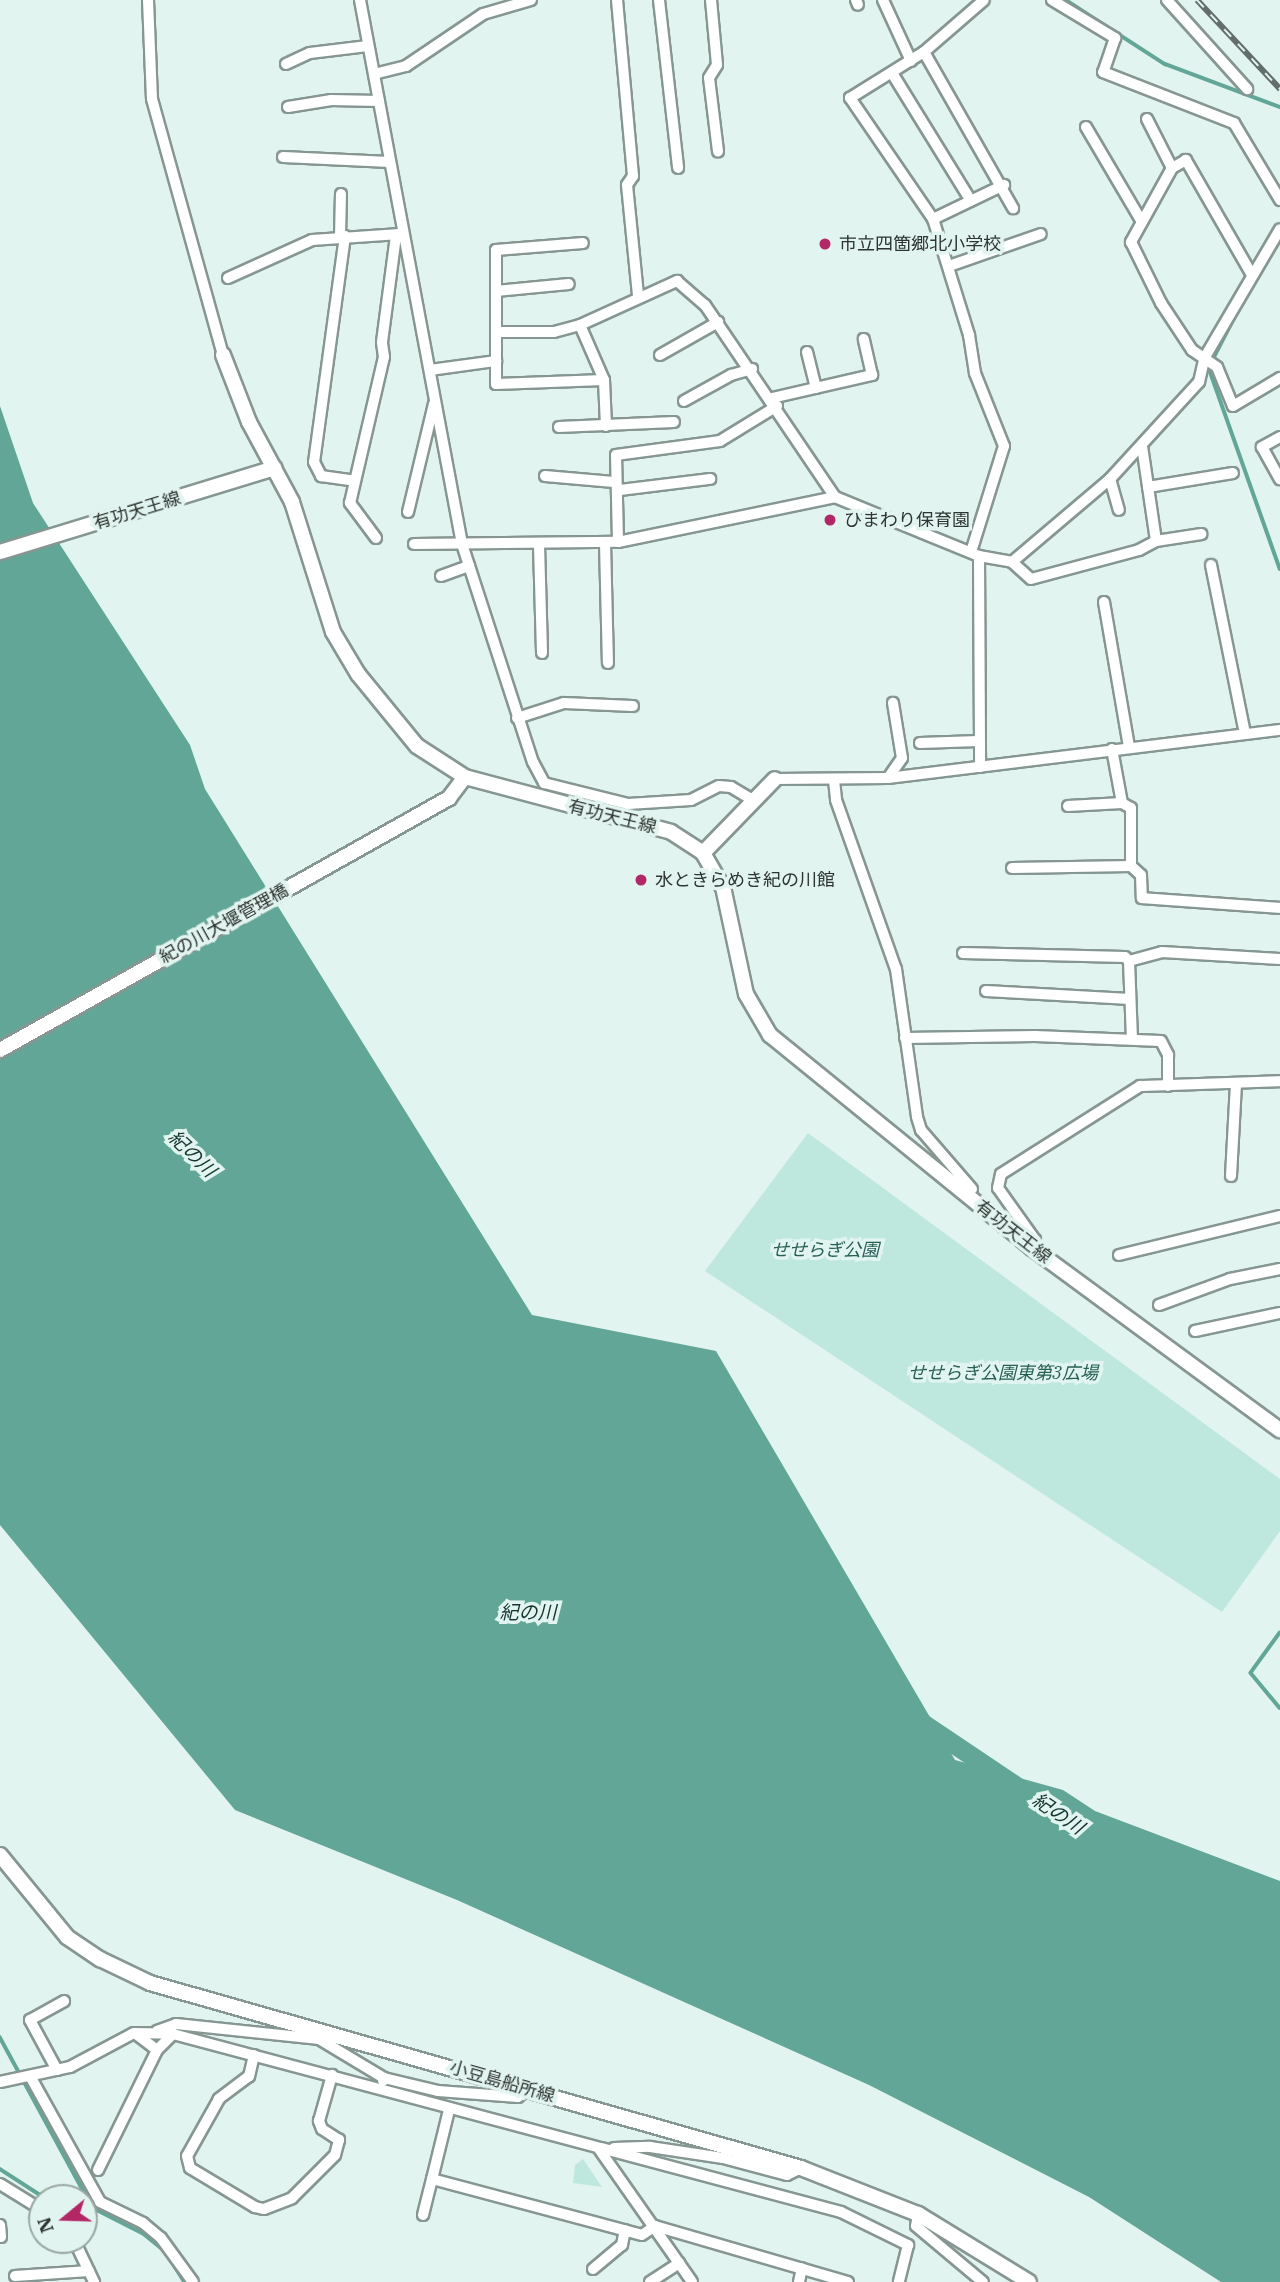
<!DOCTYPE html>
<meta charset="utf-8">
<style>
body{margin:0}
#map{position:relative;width:1280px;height:2282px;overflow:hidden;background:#e2f4ef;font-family:"IBM Plex Serif","Noto Sans JP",serif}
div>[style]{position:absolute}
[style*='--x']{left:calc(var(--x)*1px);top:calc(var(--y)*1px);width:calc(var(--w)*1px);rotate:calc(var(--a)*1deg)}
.green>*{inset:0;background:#bee8de}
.water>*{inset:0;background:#61a697}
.stream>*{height:3.5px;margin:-1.75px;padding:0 1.75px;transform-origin:1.75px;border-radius:1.75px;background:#61a697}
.river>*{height:19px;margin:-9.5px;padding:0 9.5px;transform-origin:9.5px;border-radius:9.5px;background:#61a697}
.roads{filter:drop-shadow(2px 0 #869692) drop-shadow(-2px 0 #869692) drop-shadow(0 2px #869692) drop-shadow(0 -2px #869692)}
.street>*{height:10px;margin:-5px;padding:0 5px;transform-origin:5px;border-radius:5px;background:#fff}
.secondary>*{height:14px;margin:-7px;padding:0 7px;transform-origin:7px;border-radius:7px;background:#fff}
.rail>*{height:6px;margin-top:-3px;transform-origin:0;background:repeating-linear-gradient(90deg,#e2f4ef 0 10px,#636e6b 0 20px);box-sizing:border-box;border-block:2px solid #636e6b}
.dots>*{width:19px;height:19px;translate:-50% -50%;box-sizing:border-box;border:4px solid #e2f4ef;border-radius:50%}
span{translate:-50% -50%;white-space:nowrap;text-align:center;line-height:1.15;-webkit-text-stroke:7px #e2f4ef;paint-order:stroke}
.poi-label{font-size:18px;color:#2d3432}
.left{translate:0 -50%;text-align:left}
.street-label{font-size:18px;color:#2d3432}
.park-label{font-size:18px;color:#265f54;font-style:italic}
.water-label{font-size:19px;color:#13352e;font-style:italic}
.north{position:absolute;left:28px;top:2184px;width:70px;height:70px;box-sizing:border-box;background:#e2f4ef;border:2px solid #9aa7a3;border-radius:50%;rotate:251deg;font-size:19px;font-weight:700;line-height:28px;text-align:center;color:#2d3432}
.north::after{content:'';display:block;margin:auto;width:24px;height:32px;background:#b22866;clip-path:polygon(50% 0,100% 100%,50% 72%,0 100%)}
</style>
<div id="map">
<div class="green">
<div style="clip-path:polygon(808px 1133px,1280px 1479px,1280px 1531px,1222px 1612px,705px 1271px)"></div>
<div style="clip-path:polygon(583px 2159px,602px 2187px,573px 2183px,575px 2165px)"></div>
</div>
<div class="water">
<div style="clip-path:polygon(0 406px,33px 503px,190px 745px,205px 789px,532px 1315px,716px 1351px,955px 1760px,1063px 1790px,1095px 1811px,1280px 1881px,1280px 2282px,1221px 2282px,1089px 2197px,869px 2085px,457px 1900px,235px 1810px,0 1525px)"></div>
</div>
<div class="stream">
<div style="--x:1066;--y:0;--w:118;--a:32.9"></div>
<div style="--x:1165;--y:64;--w:123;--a:20.5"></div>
<div style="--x:1257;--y:277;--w:44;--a:-58.1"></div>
<div style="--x:1243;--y:302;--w:74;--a:117.3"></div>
<div style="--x:1209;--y:368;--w:213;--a:70.5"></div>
<div style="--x:1280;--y:1633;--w:49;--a:125.9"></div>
<div style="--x:1251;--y:1673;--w:45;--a:50.4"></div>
<div style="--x:0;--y:2037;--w:195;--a:61.5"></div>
<div style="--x:93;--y:2208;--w:57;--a:27"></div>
<div style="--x:144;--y:2234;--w:28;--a:39"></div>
<div style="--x:166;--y:2252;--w:36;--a:58"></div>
<div style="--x:0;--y:2169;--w:54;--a:32.8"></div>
<div style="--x:84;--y:2207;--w:9;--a:6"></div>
</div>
<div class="river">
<div style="--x:918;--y:1720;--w:117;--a:33.8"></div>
</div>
<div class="roads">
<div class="street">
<div style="--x:148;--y:0;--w:99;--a:87.7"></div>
<div style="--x:152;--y:99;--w:266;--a:74.5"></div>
<div style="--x:360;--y:0;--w:553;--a:79.38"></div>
<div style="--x:462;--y:544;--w:229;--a:72"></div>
<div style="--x:533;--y:762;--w:24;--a:62"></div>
<div style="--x:544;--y:783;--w:87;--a:14"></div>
<div style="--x:628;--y:804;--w:63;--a:-3.6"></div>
<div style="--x:691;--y:800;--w:31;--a:-27"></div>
<div style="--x:719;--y:786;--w:12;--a:5"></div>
<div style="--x:731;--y:787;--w:27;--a:31"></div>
<div style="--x:617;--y:0;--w:177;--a:84.8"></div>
<div style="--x:633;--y:176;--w:11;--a:124"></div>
<div style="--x:627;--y:185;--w:112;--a:84.3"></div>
<div style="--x:659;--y:0;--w:169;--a:83.5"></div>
<div style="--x:711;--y:0;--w:65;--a:84.7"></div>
<div style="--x:717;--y:65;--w:15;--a:122"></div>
<div style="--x:709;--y:78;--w:74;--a:83"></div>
<div style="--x:856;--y:0;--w:5;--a:68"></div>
<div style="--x:883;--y:0;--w:67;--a:65.3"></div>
<div style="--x:1052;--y:0;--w:74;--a:31.1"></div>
<div style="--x:1115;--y:38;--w:36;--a:109"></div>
<div style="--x:1103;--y:72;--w:141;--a:21.3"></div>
<div style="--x:1234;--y:123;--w:90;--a:59.1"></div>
<div style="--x:1167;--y:0;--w:120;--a:48"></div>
<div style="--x:924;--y:52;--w:180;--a:60.3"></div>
<div style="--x:286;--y:64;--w:26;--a:-25"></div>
<div style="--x:310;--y:53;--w:58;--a:-6.9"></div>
<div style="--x:892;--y:73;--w:150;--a:58.3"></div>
<div style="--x:374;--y:74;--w:33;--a:-14"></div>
<div style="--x:406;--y:66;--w:93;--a:-34"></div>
<div style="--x:483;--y:14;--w:50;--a:-16.3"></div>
<div style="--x:288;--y:107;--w:44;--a:-9.2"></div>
<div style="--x:331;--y:100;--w:48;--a:1.2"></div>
<div style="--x:1147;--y:119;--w:55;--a:63"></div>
<div style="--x:1086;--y:127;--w:110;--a:59.5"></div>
<div style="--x:283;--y:157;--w:107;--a:2.7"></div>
<div style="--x:933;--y:219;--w:79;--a:-25.6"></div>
<div style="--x:345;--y:236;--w:228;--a:97.8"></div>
<div style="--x:314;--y:462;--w:16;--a:63"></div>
<div style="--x:321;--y:476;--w:34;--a:8"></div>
<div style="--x:340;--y:237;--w:43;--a:-88.7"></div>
<div style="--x:949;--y:266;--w:97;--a:-19.2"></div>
<div style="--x:1252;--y:275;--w:133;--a:-119.9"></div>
<div style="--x:1186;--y:160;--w:16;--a:150"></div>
<div style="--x:1172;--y:168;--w:85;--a:119"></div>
<div style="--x:1131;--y:242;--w:68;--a:63.8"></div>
<div style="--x:1161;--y:303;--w:56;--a:56.6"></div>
<div style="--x:1192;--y:350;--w:30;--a:34"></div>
<div style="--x:1217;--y:367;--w:42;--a:67.7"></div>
<div style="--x:1233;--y:406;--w:55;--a:-30.8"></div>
<div style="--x:228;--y:278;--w:92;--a:-24.3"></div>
<div style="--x:312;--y:240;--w:88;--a:-3.9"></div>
<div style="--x:496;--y:291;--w:73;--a:-5.5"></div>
<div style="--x:496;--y:332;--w:58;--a:0"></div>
<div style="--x:554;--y:332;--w:27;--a:-15"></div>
<div style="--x:807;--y:352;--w:37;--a:76"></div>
<div style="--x:660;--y:355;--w:67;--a:-29.6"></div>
<div style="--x:496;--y:361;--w:111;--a:-90"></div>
<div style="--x:496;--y:250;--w:87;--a:-4.6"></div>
<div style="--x:430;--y:370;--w:67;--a:-7.8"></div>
<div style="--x:496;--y:361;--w:23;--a:90"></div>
<div style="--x:496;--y:384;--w:108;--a:-2.1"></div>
<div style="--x:604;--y:380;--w:60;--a:-113.6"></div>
<div style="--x:580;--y:325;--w:107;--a:-24.4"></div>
<div style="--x:677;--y:281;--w:37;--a:41"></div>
<div style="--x:705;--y:305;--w:232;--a:55.9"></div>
<div style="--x:604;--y:380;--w:46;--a:87.5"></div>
<div style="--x:772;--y:398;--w:103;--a:-13"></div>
<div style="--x:872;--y:375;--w:37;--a:-103"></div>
<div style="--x:684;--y:401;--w:54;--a:-29"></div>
<div style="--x:731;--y:375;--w:22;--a:-16"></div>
<div style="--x:559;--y:427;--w:115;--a:-2.5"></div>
<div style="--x:1280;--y:437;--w:21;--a:151"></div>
<div style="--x:1262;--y:447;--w:37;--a:61"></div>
<div style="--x:1142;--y:446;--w:96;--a:81.6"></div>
<div style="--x:1156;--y:541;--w:46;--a:-8.8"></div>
<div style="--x:545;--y:476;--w:69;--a:5"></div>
<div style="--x:1110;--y:479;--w:32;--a:74"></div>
<div style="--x:1148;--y:487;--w:86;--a:-9.4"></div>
<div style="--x:620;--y:490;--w:91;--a:-7"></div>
<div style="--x:408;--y:512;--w:111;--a:-76.5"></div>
<div style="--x:376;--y:538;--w:44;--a:-126.6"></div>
<div style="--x:350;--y:503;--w:150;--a:-76.9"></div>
<div style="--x:384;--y:357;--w:15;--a:-98"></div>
<div style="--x:382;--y:342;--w:108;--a:-82.5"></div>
<div style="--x:618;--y:542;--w:87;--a:-91.3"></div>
<div style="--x:616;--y:455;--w:105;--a:-7.7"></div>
<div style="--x:720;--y:441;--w:67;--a:-31.6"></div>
<div style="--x:605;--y:543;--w:120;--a:88.6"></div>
<div style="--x:414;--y:544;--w:204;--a:-0.6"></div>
<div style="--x:618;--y:542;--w:222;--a:-11.7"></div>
<div style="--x:835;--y:497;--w:156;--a:22.3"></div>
<div style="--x:979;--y:556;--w:34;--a:10"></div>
<div style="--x:1012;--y:562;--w:128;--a:-40.3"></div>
<div style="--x:1110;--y:479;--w:132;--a:-47.5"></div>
<div style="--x:1199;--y:382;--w:26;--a:-77"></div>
<div style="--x:1205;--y:357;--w:148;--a:-59.6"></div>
<div style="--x:539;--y:545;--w:108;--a:88.4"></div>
<div style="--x:971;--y:552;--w:111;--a:-72.7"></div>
<div style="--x:1004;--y:446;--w:79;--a:-111.7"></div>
<div style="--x:975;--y:373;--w:38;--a:-99"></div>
<div style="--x:969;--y:335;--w:121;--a:-107.2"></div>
<div style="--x:933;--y:219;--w:147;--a:-124.4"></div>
<div style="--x:850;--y:98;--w:87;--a:-31.9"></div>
<div style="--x:924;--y:52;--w:79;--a:-40.9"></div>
<div style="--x:979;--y:556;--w:211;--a:89.7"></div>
<div style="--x:1012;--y:562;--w:25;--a:42"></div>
<div style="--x:1031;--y:579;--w:112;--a:-15"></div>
<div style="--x:1139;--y:550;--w:19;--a:-28"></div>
<div style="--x:1211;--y:565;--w:172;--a:78.6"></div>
<div style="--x:441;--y:576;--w:30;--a:-20"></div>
<div style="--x:1104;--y:602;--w:147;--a:80.2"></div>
<div style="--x:517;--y:718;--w:49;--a:-17.7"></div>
<div style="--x:564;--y:703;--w:69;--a:2.5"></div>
<div style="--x:920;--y:743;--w:58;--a:-2"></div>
<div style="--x:1112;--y:749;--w:55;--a:79.5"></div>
<div style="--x:1122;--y:803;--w:10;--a:29"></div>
<div style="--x:1131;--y:808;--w:58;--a:90"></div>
<div style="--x:1131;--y:866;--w:13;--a:42"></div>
<div style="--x:1141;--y:875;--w:23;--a:88"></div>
<div style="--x:1142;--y:898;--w:138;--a:4.1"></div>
<div style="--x:888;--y:778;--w:24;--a:-55"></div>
<div style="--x:902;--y:758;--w:56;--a:-99.3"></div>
<div style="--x:775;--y:779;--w:113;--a:-0.5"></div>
<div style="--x:888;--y:778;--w:395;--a:-7"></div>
<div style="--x:834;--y:780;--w:20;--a:84"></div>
<div style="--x:836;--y:800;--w:179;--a:70.5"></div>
<div style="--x:896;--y:969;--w:149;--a:81.9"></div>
<div style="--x:917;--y:1117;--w:14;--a:73"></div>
<div style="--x:921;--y:1130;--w:78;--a:49.2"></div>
<div style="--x:1068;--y:806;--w:54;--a:-3.2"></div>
<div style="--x:1012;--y:868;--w:119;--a:-1"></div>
<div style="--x:963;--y:953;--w:162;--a:1.4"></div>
<div style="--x:1125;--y:957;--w:6;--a:45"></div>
<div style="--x:1129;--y:961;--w:78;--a:87.8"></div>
<div style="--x:1129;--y:961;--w:34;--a:-15"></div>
<div style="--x:1162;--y:952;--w:118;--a:3.4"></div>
<div style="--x:986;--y:991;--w:144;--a:3.2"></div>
<div style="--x:905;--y:1038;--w:130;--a:-0.9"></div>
<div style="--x:1035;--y:1036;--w:126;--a:2.3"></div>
<div style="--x:1161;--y:1041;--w:16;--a:63"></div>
<div style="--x:1168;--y:1055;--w:31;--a:90"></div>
<div style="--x:1231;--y:1176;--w:92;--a:-86.9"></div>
<div style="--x:1032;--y:1248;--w:9;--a:-69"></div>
<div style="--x:1035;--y:1240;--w:64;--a:-125.4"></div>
<div style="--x:998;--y:1188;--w:14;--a:-78"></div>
<div style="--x:1001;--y:1174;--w:165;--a:-32.3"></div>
<div style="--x:1140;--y:1086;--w:140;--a:-2"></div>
<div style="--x:1119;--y:1255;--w:166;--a:-13.6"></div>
<div style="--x:1159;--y:1305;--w:76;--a:-20.1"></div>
<div style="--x:1230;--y:1279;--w:51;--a:-11.3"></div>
<div style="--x:1195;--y:1331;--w:87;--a:-12"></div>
<div style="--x:157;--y:2031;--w:20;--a:-20"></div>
<div style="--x:176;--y:2024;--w:144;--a:6"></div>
<div style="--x:319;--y:2039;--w:9;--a:-72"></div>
<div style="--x:136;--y:2034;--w:26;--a:37"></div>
<div style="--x:319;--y:2039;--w:76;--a:31"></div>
<div style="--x:384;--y:2078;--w:3;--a:108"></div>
<div style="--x:254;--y:2055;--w:22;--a:103"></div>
<div style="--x:249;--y:2076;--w:38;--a:143"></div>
<div style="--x:219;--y:2099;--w:65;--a:119.3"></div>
<div style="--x:187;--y:2156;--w:12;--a:76"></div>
<div style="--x:190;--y:2168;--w:76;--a:31"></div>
<div style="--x:255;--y:2207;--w:9;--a:13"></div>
<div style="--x:264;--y:2209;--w:30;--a:-21"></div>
<div style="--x:292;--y:2198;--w:61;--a:-45"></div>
<div style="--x:335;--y:2155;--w:16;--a:-75"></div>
<div style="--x:339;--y:2140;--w:20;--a:-147"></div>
<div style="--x:322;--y:2129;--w:9;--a:-111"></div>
<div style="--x:319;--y:2121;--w:48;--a:-74.2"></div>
<div style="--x:57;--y:2070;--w:57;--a:-118.4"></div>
<div style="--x:30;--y:2020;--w:39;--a:-29"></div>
<div style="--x:30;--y:2076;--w:144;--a:60.9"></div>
<div style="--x:100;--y:2202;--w:48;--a:26"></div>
<div style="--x:143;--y:2223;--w:23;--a:40"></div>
<div style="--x:161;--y:2238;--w:54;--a:54"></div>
<div style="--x:384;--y:2078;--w:56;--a:13.5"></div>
<div style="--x:438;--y:2091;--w:80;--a:4.3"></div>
<div style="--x:518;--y:2097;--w:12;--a:-42"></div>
<div style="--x:0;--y:2082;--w:72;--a:-12.1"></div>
<div style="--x:70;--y:2067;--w:72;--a:-28"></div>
<div style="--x:134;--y:2033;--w:39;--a:1"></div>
<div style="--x:173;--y:2034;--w:691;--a:14.92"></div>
<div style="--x:841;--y:2212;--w:75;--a:26.2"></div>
<div style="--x:908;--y:2245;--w:38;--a:104"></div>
<div style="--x:449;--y:2110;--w:71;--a:103.8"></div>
<div style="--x:432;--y:2179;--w:217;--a:14.9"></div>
<div style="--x:642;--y:2235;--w:16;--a:-35"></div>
<div style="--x:655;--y:2226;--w:201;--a:16.2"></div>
<div style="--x:614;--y:2148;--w:36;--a:-2"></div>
<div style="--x:650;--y:2147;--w:74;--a:8.6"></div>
<div style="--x:723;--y:2158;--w:66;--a:14.9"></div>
<div style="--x:787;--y:2175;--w:16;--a:-27"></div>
<div style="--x:599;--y:2149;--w:162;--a:55"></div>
<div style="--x:98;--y:2170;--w:134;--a:-63.8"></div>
<div style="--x:157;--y:2050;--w:23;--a:-45"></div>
<div style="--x:0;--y:2184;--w:49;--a:31.8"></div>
<div style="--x:918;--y:2214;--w:12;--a:99"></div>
<div style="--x:916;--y:2226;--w:87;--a:39.9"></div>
<div style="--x:423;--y:2215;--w:37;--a:-76"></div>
<div style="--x:0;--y:2225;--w:12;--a:85"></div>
<div style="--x:74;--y:2240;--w:47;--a:64.5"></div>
<div style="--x:593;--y:2269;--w:38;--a:-40"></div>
<div style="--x:622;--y:2245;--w:15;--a:-79"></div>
<div style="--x:15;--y:2276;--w:74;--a:-3.9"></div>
<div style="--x:650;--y:2282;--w:35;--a:-33"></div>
<div style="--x:799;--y:2282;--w:14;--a:-78"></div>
</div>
<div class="secondary">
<div style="--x:223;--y:355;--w:72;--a:68.8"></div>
<div style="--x:249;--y:422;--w:91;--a:61.7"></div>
<div style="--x:292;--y:502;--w:136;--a:72.5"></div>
<div style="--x:333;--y:632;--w:49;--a:59.2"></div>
<div style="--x:358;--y:674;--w:93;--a:50.7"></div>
<div style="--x:417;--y:746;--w:57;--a:32.9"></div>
<div style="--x:465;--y:777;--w:213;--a:14.9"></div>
<div style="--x:671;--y:832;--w:38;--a:33"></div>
<div style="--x:703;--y:853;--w:39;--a:60"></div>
<div style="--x:723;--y:887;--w:109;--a:77.9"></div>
<div style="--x:746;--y:994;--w:48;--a:59.7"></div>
<div style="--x:770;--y:1035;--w:338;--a:39.1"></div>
<div style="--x:1032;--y:1248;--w:308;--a:36.3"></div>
<div style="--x:0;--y:552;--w:287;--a:-17"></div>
<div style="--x:703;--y:853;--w:103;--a:-45.8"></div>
<div style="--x:0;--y:1050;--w:515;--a:-29.3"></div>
<div style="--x:449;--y:798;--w:26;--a:-53"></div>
<div style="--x:0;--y:1855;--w:106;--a:50.7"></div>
<div style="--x:67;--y:1937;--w:40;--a:34"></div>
<div style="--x:100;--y:1959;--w:55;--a:25.6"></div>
<div style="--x:150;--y:1983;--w:677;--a:15.86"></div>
<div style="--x:801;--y:2168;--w:126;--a:21.5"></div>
<div style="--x:918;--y:2214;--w:130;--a:31.5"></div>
</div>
</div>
<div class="rail">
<div style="--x:1197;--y:0;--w:122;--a:47"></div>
</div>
<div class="dots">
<div style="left:825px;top:244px;background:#b22866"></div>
<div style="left:830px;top:520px;background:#b22866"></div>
<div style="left:641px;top:880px;background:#b22866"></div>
</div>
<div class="poi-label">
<span class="left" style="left:839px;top:244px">市立四箇郷北小学校</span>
<span class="left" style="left:844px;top:520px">ひまわり保育園</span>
<span class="left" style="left:655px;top:880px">水ときらめき紀の川館</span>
</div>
<div class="street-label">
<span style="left:137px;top:511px;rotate:-17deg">有功天王線</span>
<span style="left:612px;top:817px;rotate:14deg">有功天王線</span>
<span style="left:224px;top:924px;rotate:-29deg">紀の川大堰管理橋</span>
<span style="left:1013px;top:1232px;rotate:38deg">有功天王線</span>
<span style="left:502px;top:2082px;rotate:16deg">小豆島船所線</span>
</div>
<div class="park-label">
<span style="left:825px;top:1250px">せせらぎ公園</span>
<span style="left:1003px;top:1373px">せせらぎ公園東第3広場</span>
</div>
<div class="water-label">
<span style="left:192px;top:1154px;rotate:44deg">紀の川</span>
<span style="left:528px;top:1613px">紀の川</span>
<span style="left:1058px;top:1814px;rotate:34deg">紀の川</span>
</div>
<div class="north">N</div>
</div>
